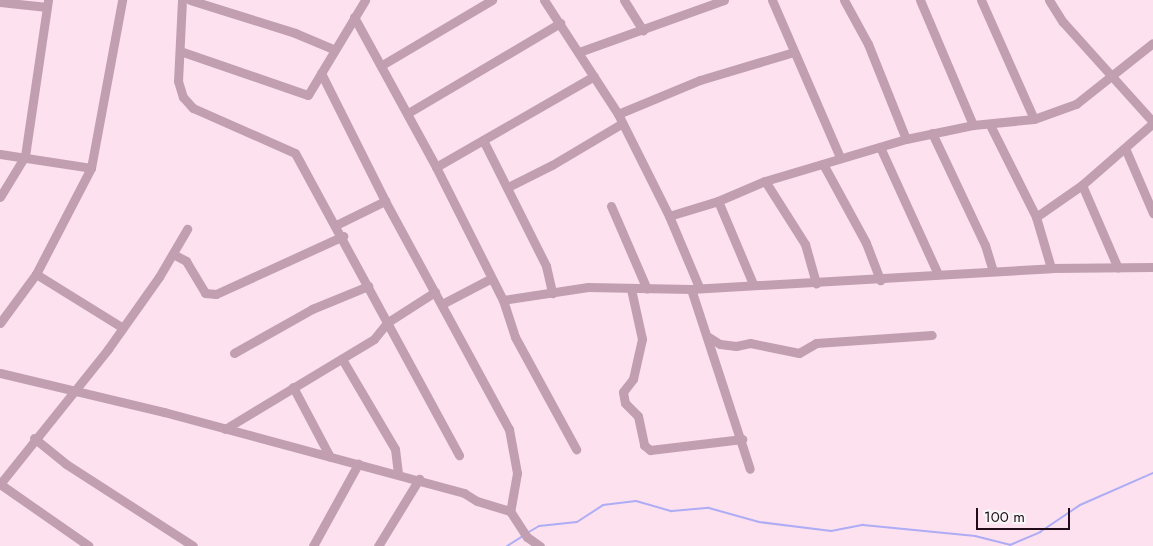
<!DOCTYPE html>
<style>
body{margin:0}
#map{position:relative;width:1153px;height:546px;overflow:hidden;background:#fde1ef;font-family:Jost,sans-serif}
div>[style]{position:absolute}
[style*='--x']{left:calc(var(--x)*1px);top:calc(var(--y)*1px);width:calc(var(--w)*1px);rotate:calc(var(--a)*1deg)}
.stream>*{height:2px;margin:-1px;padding:0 1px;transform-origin:1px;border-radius:1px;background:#aeacf5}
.minor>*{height:9px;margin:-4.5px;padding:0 4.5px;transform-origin:4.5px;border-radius:4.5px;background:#c19fb1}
span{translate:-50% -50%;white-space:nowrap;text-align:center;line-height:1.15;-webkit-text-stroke:4px #f7f7f7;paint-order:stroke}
.scale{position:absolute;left:976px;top:508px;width:94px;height:22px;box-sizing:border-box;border:2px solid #230c1a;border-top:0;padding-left:6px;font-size:15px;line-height:18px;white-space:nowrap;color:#230c1a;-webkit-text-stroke:4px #f7f7f7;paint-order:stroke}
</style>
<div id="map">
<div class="stream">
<div style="--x:527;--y:533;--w:14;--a:-30"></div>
<div style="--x:539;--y:526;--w:38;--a:-6"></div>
<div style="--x:577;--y:522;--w:31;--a:-33"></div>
<div style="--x:603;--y:505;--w:33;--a:-7"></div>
<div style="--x:636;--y:501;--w:37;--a:16"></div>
<div style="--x:672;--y:511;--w:37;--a:-5"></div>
<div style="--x:709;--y:508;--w:52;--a:15.6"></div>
<div style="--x:759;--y:522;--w:73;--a:7.1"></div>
<div style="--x:831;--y:531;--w:33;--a:-11"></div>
<div style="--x:863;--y:525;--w:113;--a:5.6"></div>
<div style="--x:975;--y:536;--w:36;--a:14"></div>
<div style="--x:1010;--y:545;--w:33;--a:-23"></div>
<div style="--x:1040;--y:532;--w:48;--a:-34"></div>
<div style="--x:1080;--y:505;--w:80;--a:-23.7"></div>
<div style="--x:507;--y:546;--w:19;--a:-32"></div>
</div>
<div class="minor">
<div style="--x:182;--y:0;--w:81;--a:92.8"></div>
<div style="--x:178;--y:81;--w:17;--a:73"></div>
<div style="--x:183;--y:97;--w:15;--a:48"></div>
<div style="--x:193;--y:108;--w:111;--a:23.8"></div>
<div style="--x:295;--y:153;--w:344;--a:61.5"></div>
<div style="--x:190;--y:0;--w:110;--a:17.4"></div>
<div style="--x:295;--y:33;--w:41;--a:22.8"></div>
<div style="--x:544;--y:0;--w:136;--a:57"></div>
<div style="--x:618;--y:114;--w:114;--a:63.4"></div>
<div style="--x:669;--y:216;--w:77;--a:67.1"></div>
<div style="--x:624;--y:0;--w:36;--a:58"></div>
<div style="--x:772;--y:0;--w:171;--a:66.6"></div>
<div style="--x:844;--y:0;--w:50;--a:61.4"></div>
<div style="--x:868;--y:44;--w:102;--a:68.2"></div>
<div style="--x:920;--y:0;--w:136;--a:67"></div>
<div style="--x:981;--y:0;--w:130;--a:66"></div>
<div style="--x:1049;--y:0;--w:26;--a:58"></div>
<div style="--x:1063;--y:22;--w:135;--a:48"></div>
<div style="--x:0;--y:2;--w:47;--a:6.1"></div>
<div style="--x:354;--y:17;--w:171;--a:61.3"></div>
<div style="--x:436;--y:167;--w:149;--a:63.3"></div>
<div style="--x:503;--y:300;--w:39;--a:72"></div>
<div style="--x:515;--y:337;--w:128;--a:61.4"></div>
<div style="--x:180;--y:51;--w:135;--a:19"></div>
<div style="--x:308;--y:95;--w:111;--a:-59"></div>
<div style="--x:579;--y:52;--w:154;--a:-19.7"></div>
<div style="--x:382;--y:65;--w:128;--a:-30.6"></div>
<div style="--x:321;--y:73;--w:143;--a:63.4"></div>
<div style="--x:385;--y:201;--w:260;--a:61.5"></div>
<div style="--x:509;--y:429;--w:45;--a:79.7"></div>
<div style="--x:517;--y:473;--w:39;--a:100"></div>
<div style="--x:408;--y:113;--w:177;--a:-30.6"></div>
<div style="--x:618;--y:114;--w:89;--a:-22.5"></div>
<div style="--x:700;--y:80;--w:98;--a:-16.6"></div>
<div style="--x:990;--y:125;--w:103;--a:63.4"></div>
<div style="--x:1036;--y:217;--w:53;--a:73.6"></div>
<div style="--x:932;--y:133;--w:124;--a:64.7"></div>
<div style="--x:985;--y:245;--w:27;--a:73"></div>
<div style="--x:483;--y:140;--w:141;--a:63.4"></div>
<div style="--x:546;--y:266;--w:28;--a:77"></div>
<div style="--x:880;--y:147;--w:140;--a:65.5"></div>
<div style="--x:1125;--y:148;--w:71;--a:66.7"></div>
<div style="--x:0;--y:154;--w:92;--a:8.7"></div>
<div style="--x:823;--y:164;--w:90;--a:61.4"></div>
<div style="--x:866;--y:243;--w:40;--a:69"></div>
<div style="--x:436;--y:167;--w:182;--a:-29.9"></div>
<div style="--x:765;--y:181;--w:75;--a:57.6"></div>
<div style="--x:805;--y:244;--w:41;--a:74.2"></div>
<div style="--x:1082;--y:185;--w:90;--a:66.6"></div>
<div style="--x:508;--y:187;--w:49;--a:-26.6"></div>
<div style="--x:552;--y:165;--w:80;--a:-30.7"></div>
<div style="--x:0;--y:197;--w:48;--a:-58.6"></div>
<div style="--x:25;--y:156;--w:158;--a:-81.6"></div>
<div style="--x:718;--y:201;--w:90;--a:67.1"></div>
<div style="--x:611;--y:206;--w:90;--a:66.6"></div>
<div style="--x:669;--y:216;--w:51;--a:-17"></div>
<div style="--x:718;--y:201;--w:51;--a:-23.1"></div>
<div style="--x:765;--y:181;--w:147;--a:-16.6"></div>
<div style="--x:906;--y:139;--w:68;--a:-11.8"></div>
<div style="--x:973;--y:125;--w:61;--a:-5.6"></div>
<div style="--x:1034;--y:119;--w:45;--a:-19.7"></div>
<div style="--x:1076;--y:104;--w:98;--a:-38.4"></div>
<div style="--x:1036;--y:217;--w:56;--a:-34.8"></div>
<div style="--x:1082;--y:185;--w:94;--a:-41.1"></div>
<div style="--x:336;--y:225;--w:55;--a:-26.1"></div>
<div style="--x:173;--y:254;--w:15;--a:28"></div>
<div style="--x:186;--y:261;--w:37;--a:59"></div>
<div style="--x:205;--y:293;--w:11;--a:5"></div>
<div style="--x:216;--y:294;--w:140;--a:-24.5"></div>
<div style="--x:36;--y:274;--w:102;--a:31.8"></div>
<div style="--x:631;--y:289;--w:51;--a:77.6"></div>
<div style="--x:642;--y:339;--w:41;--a:102.7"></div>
<div style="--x:633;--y:379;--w:16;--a:128"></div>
<div style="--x:623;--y:392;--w:11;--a:80"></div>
<div style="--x:625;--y:403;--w:18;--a:45"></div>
<div style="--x:638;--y:416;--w:30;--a:78"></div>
<div style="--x:644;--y:445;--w:8;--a:40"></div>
<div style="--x:650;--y:450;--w:93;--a:-6.8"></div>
<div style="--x:691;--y:289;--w:189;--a:71.9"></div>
<div style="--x:503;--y:300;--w:86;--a:-8.7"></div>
<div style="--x:588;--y:287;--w:103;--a:1.1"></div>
<div style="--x:691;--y:289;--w:361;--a:-3.3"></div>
<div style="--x:1051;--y:268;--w:102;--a:-0.6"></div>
<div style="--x:442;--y:304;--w:54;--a:-27.5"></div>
<div style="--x:0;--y:323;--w:61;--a:-53.7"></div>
<div style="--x:36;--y:274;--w:119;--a:-62.6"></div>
<div style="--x:91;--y:168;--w:171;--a:-79.5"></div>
<div style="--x:707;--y:336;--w:15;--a:32"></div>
<div style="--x:720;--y:344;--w:16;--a:7"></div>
<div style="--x:736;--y:346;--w:14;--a:-12"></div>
<div style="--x:750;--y:343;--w:50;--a:11.5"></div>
<div style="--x:799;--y:353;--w:20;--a:-30"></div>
<div style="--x:816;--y:343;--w:116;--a:-3.9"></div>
<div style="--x:234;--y:353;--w:90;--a:-29.4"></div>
<div style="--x:312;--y:309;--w:61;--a:-22.3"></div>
<div style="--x:342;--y:359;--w:104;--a:59.5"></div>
<div style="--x:395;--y:449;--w:25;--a:83"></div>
<div style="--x:0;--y:373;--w:169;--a:13.4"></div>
<div style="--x:164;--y:412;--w:311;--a:15.1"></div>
<div style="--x:464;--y:493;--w:15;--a:32"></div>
<div style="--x:477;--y:501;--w:34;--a:17"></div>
<div style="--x:510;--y:511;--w:31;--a:57"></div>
<div style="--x:527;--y:537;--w:16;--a:35"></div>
<div style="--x:293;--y:387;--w:79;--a:62.1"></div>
<div style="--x:225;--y:429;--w:174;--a:-31.1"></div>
<div style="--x:374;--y:339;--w:22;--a:-51"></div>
<div style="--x:388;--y:322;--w:56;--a:-32.6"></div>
<div style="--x:34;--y:438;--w:41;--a:39.1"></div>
<div style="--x:66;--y:464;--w:151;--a:32.8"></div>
<div style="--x:0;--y:484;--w:173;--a:-51.3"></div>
<div style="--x:108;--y:349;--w:88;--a:-54.7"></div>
<div style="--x:159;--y:277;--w:56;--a:-59.7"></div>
<div style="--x:0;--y:484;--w:108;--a:34.9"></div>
<div style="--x:313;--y:546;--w:94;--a:-61.2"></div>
<div style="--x:378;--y:546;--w:79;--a:-58.5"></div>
</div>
<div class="scale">100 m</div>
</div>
